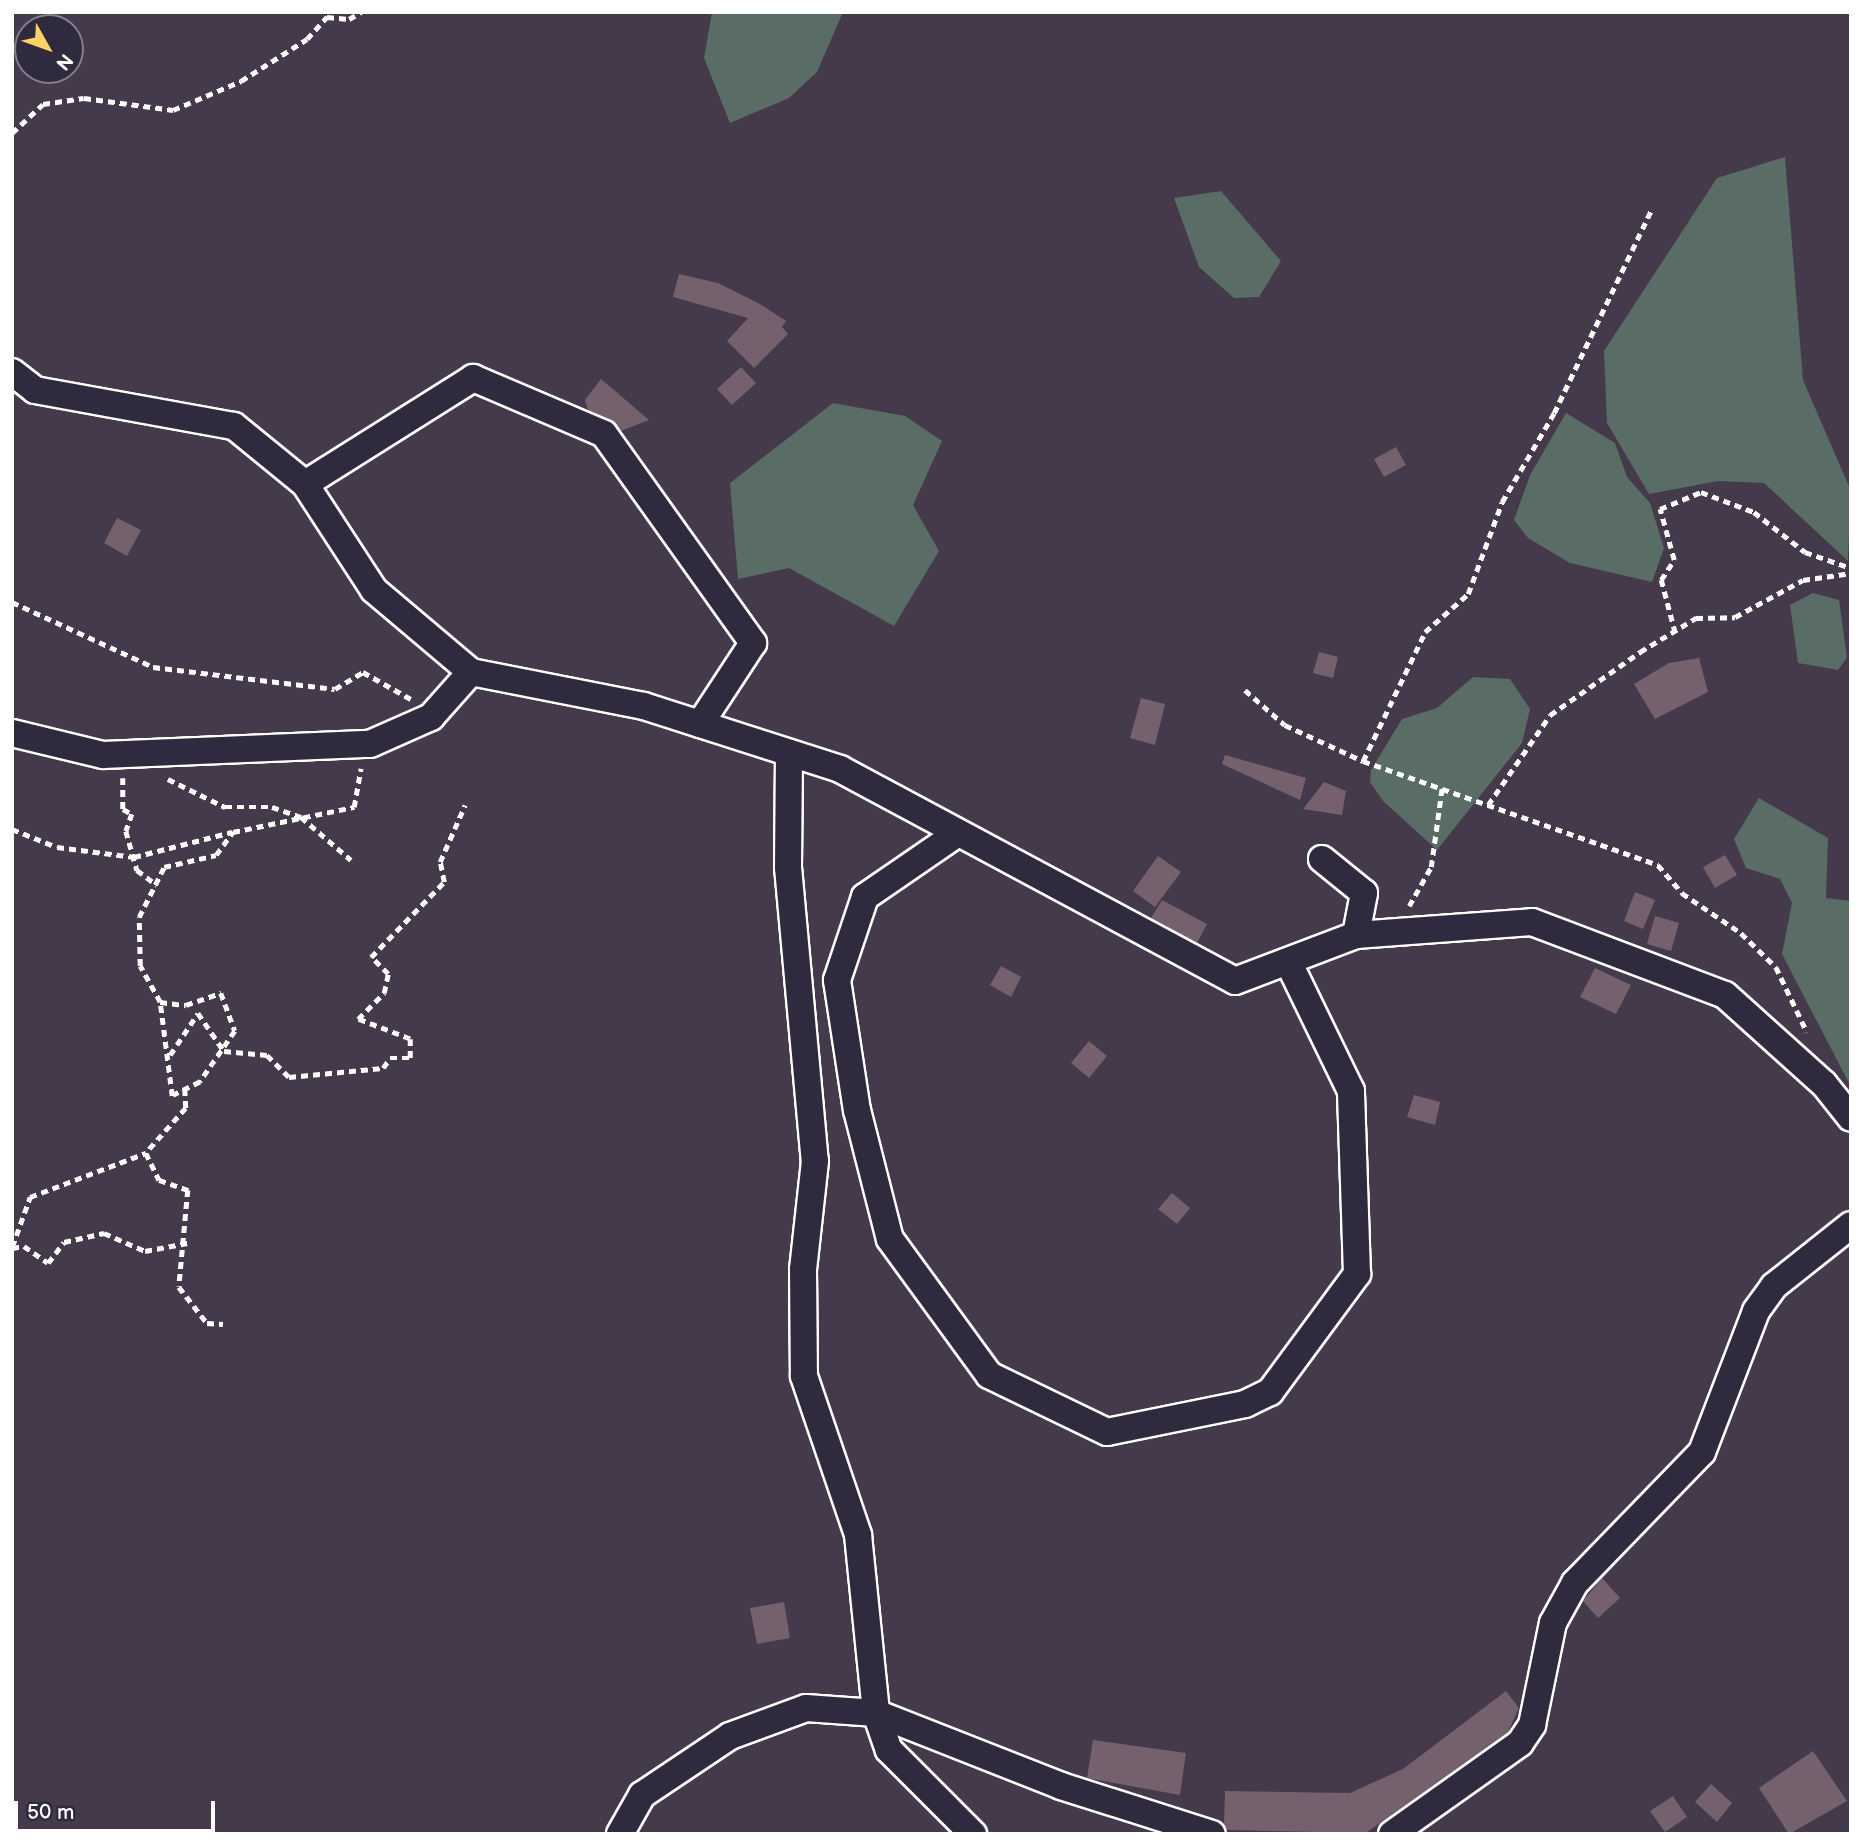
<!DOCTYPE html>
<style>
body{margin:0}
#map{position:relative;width:1863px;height:1846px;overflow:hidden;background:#443a4b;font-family:"Balsamiq Sans",sans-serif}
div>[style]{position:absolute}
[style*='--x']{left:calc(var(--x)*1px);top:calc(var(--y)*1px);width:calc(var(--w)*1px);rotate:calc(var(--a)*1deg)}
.green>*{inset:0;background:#596c65}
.building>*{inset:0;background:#75616d}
.path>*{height:4.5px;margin-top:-2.25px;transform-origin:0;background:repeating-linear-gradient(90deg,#fff 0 7px,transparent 0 12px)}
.roads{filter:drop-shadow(2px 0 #fff) drop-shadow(-2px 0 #fff) drop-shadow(0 2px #fff) drop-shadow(0 -2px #fff)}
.street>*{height:26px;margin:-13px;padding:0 13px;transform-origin:13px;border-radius:13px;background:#2f2a3d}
span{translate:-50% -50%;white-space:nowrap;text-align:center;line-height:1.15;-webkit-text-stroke:5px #2f2a3d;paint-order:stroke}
.frame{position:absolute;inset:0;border:14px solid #fff;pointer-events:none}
.north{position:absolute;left:14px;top:14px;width:70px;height:70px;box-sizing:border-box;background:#2f2a3d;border:2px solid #827f8b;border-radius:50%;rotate:130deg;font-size:19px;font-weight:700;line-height:28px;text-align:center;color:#fff}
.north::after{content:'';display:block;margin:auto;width:24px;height:32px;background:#ffd166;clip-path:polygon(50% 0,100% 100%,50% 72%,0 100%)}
.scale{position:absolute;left:14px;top:1801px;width:201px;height:32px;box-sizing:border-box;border:4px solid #fff;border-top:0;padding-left:9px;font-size:21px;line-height:24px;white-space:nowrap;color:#fff;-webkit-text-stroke:5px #2f2a3d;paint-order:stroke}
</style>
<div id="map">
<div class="green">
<div style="clip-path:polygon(712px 12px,843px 12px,817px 72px,789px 98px,730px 123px,704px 58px)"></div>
<div style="clip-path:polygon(1785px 157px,1803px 380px,1851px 491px,1848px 561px,1764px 483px,1718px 481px,1649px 494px,1607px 423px,1604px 351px,1717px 178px)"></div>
<div style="clip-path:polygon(1221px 191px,1281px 261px,1259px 297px,1234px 298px,1199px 267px,1174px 198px)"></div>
<div style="clip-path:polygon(833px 403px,905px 416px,942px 441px,913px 505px,939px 551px,894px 626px,789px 568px,738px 579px,730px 483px)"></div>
<div style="clip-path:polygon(1566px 413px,1615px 443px,1627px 477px,1650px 503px,1664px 548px,1652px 582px,1570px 563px,1528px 538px,1514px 520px,1530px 475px)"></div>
<div style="clip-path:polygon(1813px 593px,1839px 600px,1847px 658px,1838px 670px,1798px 663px,1790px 605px)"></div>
<div style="clip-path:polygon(1473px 677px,1510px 679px,1530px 709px,1522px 743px,1437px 850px,1383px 801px,1370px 782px,1371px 770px,1402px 719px,1437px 708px)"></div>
<div style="clip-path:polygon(1759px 798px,1828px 838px,1826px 898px,1851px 901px,1851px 1087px,1782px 954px,1792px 903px,1780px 879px,1746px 868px,1734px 839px)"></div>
</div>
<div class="building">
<div style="clip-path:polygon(679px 274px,718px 283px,760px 304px,786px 321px,782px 327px,788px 334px,754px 368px,727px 341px,748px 318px,673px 297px)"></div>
<div style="clip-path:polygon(741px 367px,756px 383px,732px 405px,717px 389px)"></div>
<div style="clip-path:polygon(601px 379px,649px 420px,621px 431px,588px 410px,585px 400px)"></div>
<div style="clip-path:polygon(1396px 447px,1406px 465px,1384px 477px,1374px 459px)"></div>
<div style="clip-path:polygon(117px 518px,141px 530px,127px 556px,104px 543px)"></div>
<div style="clip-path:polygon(1319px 652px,1338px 657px,1333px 678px,1313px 673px)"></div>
<div style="clip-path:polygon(1699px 658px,1708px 692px,1655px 719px,1634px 684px,1669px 663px)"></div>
<div style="clip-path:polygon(1141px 698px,1165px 704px,1155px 745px,1130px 738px)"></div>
<div style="clip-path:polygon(1225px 755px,1306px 778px,1300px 800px,1222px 764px)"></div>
<div style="clip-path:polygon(1324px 782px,1346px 791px,1342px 815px,1303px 809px)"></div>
<div style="clip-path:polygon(1725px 855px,1737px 875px,1715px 888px,1703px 867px)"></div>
<div style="clip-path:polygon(1158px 856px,1181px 872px,1155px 907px,1133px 891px)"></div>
<div style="clip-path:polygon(1635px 892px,1655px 900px,1643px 929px,1624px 921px)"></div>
<div style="clip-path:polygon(1162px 900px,1207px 924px,1197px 943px,1151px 918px)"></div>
<div style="clip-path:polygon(1655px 916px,1679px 923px,1671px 951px,1647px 944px)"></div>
<div style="clip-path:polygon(1001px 966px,1021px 977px,1011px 997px,990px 985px)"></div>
<div style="clip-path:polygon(1595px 968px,1631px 985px,1616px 1014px,1580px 997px)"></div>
<div style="clip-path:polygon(1089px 1041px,1107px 1056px,1089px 1078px,1071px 1063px)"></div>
<div style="clip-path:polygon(1414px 1095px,1440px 1102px,1435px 1125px,1407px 1117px)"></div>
<div style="clip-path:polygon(1172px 1193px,1190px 1208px,1177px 1224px,1158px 1209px)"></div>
<div style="clip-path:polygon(1602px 1578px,1620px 1598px,1598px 1618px,1583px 1601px)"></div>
<div style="clip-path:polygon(784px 1602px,790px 1638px,757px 1644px,750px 1608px)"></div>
<div style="clip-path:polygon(1506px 1691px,1519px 1708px,1508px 1732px,1366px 1833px,1227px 1830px,1224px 1824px,1225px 1791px,1350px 1793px,1403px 1769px)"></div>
<div style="clip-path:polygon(1093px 1740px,1186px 1753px,1180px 1795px,1087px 1778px)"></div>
<div style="clip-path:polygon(1813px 1751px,1847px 1801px,1789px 1834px,1759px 1788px)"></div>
<div style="clip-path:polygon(1711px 1784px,1732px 1803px,1717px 1822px,1695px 1802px)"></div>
<div style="clip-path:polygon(1673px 1796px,1687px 1817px,1665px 1832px,1650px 1811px)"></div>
</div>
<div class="path">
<div style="--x:12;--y:133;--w:42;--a:-43.1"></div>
<div style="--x:43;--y:104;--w:41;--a:-8.3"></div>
<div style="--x:84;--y:98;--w:90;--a:7.7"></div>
<div style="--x:173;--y:110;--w:74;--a:-23.1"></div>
<div style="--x:241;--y:81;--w:78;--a:-32.5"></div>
<div style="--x:307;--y:39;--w:30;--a:-48"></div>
<div style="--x:327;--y:17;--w:22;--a:5"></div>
<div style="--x:349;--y:19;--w:14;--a:-30"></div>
<div style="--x:12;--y:602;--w:155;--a:24.7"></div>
<div style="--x:153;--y:667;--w:183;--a:6.9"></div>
<div style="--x:335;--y:689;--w:33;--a:-31"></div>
<div style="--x:363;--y:672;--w:55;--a:29.4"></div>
<div style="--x:1675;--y:633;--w:55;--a:-104.8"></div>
<div style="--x:1661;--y:580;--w:24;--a:-57"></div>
<div style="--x:1674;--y:560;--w:53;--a:-105.4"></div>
<div style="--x:1660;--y:509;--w:44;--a:-22.5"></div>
<div style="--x:1701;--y:492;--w:57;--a:20.7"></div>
<div style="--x:1754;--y:512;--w:65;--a:38.1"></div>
<div style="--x:1805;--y:552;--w:49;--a:19.2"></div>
<div style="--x:1245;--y:690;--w:53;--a:41.2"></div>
<div style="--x:1285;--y:725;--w:86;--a:24.8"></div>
<div style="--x:1363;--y:761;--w:313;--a:19.4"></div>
<div style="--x:1658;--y:865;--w:37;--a:49"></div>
<div style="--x:1682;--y:893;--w:71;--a:34.1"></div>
<div style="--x:1741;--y:933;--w:49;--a:44.2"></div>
<div style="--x:1776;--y:967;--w:72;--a:64.5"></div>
<div style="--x:1363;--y:761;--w:143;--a:-64.3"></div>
<div style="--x:1425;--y:632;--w:57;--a:-41.5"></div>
<div style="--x:1468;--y:594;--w:98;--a:-69.7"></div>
<div style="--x:1502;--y:502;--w:103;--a:-59.7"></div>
<div style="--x:1554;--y:413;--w:227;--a:-64.4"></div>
<div style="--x:123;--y:778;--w:31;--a:90"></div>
<div style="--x:123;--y:809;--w:10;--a:29"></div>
<div style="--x:132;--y:814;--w:18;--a:109"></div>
<div style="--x:126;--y:831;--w:41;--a:74.2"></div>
<div style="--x:137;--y:870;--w:25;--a:37"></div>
<div style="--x:168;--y:779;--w:64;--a:26.2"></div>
<div style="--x:225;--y:807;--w:47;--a:0"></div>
<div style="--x:272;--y:807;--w:31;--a:19"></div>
<div style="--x:301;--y:817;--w:66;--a:40.7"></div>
<div style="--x:1488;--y:805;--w:109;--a:-55.4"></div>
<div style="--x:1550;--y:715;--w:110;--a:-35"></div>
<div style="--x:1640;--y:652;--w:66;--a:-31.3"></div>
<div style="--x:1696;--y:618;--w:39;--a:-1"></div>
<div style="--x:1735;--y:617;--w:77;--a:-28.6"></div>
<div style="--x:1803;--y:580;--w:49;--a:-8.3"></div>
<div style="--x:12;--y:829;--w:48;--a:21.8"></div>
<div style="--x:57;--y:847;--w:78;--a:7.4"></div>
<div style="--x:134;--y:857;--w:101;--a:-14.3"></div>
<div style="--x:1409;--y:906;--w:45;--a:-60.6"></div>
<div style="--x:1431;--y:867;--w:80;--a:-82.1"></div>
<div style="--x:160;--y:1002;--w:26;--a:7"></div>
<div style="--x:186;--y:1005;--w:37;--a:-19"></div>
<div style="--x:221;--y:993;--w:40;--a:69.8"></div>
<div style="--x:235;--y:1031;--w:62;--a:124.5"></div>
<div style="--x:200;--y:1082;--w:30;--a:154"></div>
<div style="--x:170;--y:1055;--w:50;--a:-56.3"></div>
<div style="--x:198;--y:1013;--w:46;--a:55.6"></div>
<div style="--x:224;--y:1051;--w:43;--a:5.3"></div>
<div style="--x:267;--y:1055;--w:31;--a:45"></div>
<div style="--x:289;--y:1077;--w:94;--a:-5.5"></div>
<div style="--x:383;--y:1068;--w:12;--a:-55"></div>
<div style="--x:390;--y:1058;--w:20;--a:0"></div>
<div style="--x:410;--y:1058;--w:19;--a:-90"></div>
<div style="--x:410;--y:1039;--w:56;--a:-159"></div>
<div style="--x:358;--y:1019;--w:37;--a:-45"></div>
<div style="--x:384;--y:993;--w:19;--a:-78"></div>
<div style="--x:388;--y:974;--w:24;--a:-135"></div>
<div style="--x:371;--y:957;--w:105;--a:-45.8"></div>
<div style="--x:444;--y:882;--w:20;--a:-101"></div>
<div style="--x:440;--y:862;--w:62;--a:-66.3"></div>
<div style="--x:185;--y:1089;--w:19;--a:87"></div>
<div style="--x:186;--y:1108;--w:60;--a:131.6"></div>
<div style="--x:146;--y:1153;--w:30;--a:64"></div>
<div style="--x:159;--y:1180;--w:31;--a:19"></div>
<div style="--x:188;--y:1190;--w:97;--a:95.3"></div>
<div style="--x:179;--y:1287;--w:46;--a:52.1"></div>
<div style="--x:207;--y:1323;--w:16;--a:4"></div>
<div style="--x:172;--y:1096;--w:95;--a:-97.3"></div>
<div style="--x:160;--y:1002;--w:41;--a:-119.1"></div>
<div style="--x:140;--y:966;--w:49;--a:-91.2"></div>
<div style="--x:139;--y:917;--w:56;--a:-63.4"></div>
<div style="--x:164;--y:867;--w:53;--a:-13"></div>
<div style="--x:216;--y:855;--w:29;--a:-54"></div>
<div style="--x:233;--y:832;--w:124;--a:-11.7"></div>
<div style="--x:354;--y:807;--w:39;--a:-80"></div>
<div style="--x:12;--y:1247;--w:53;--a:-70.2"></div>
<div style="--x:30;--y:1197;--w:124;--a:-20.8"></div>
<div style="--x:12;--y:1248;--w:12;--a:-9"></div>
<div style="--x:24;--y:1246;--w:29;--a:35"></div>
<div style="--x:48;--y:1263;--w:26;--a:-53"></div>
<div style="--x:64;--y:1242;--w:41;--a:-12.7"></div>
<div style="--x:104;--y:1233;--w:45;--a:23.7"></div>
<div style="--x:145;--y:1251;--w:43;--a:-10.8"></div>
</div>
<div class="roads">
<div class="street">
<div style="--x:12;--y:372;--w:29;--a:38"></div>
<div style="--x:35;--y:390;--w:202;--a:10.3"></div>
<div style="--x:234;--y:426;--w:92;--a:39.2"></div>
<div style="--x:305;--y:484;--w:126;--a:56.9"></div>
<div style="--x:374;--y:590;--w:127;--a:40.2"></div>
<div style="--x:471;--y:672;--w:176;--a:11.1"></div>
<div style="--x:644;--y:706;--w:206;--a:17.8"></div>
<div style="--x:840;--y:769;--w:448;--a:28.2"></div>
<div style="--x:1235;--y:981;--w:129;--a:-20.8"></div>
<div style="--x:1356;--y:935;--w:176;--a:-4.2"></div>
<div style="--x:1532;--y:922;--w:206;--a:20.7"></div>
<div style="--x:1725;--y:995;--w:133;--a:42"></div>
<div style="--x:1824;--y:1084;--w:43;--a:51.5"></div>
<div style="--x:305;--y:484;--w:199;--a:-32.2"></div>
<div style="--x:473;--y:378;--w:142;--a:23.1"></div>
<div style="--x:604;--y:434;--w:257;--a:54.5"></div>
<div style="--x:753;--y:643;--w:97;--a:123.2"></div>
<div style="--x:12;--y:733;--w:94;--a:13.6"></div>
<div style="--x:103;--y:755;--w:267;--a:-2.4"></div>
<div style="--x:370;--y:744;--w:67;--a:-23.9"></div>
<div style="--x:431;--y:717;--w:60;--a:-48.4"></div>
<div style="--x:789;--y:753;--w:114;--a:90.5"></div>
<div style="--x:788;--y:867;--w:295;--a:84.8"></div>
<div style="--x:815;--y:1161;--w:109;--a:96.3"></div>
<div style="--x:803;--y:1269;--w:107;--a:89.5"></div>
<div style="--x:804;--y:1376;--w:168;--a:71.2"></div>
<div style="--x:858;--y:1535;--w:179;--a:84.2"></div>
<div style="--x:876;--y:1713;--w:39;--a:71"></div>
<div style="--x:889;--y:1750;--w:119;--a:45"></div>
<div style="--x:958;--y:833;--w:113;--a:145.5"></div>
<div style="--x:865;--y:897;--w:88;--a:108.6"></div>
<div style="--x:837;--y:980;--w:132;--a:81.3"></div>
<div style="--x:857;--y:1110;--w:133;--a:75.7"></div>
<div style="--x:890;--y:1239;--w:168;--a:53.9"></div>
<div style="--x:989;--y:1375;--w:131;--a:25.8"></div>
<div style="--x:1107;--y:1432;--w:141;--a:-11.5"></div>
<div style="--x:1245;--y:1404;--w:28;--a:-26"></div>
<div style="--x:1270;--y:1392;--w:147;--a:-53.6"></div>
<div style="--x:1357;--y:1274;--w:183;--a:-91.9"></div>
<div style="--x:1351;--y:1091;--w:144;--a:-115.9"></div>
<div style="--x:1322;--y:859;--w:54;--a:39"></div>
<div style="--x:1364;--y:893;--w:43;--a:100.8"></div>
<div style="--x:620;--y:1834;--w:45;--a:-60.6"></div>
<div style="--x:642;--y:1795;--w:106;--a:-33.8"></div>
<div style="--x:730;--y:1736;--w:81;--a:-20.2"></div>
<div style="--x:806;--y:1708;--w:70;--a:4.1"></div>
<div style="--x:876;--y:1713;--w:199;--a:21.5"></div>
<div style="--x:1061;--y:1786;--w:158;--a:17.6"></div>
<div style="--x:1392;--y:1834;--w:157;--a:-35.4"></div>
<div style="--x:1520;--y:1743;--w:22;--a:-56"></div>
<div style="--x:1532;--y:1725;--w:104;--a:-78.4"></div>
<div style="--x:1553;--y:1623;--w:46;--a:-61.2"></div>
<div style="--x:1575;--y:1583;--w:182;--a:-45.9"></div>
<div style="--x:1702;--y:1452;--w:151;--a:-69"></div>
<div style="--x:1756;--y:1311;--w:31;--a:-54"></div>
<div style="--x:1774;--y:1286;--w:98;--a:-38.4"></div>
</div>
</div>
<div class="frame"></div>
<div class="north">N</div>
<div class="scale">50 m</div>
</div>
